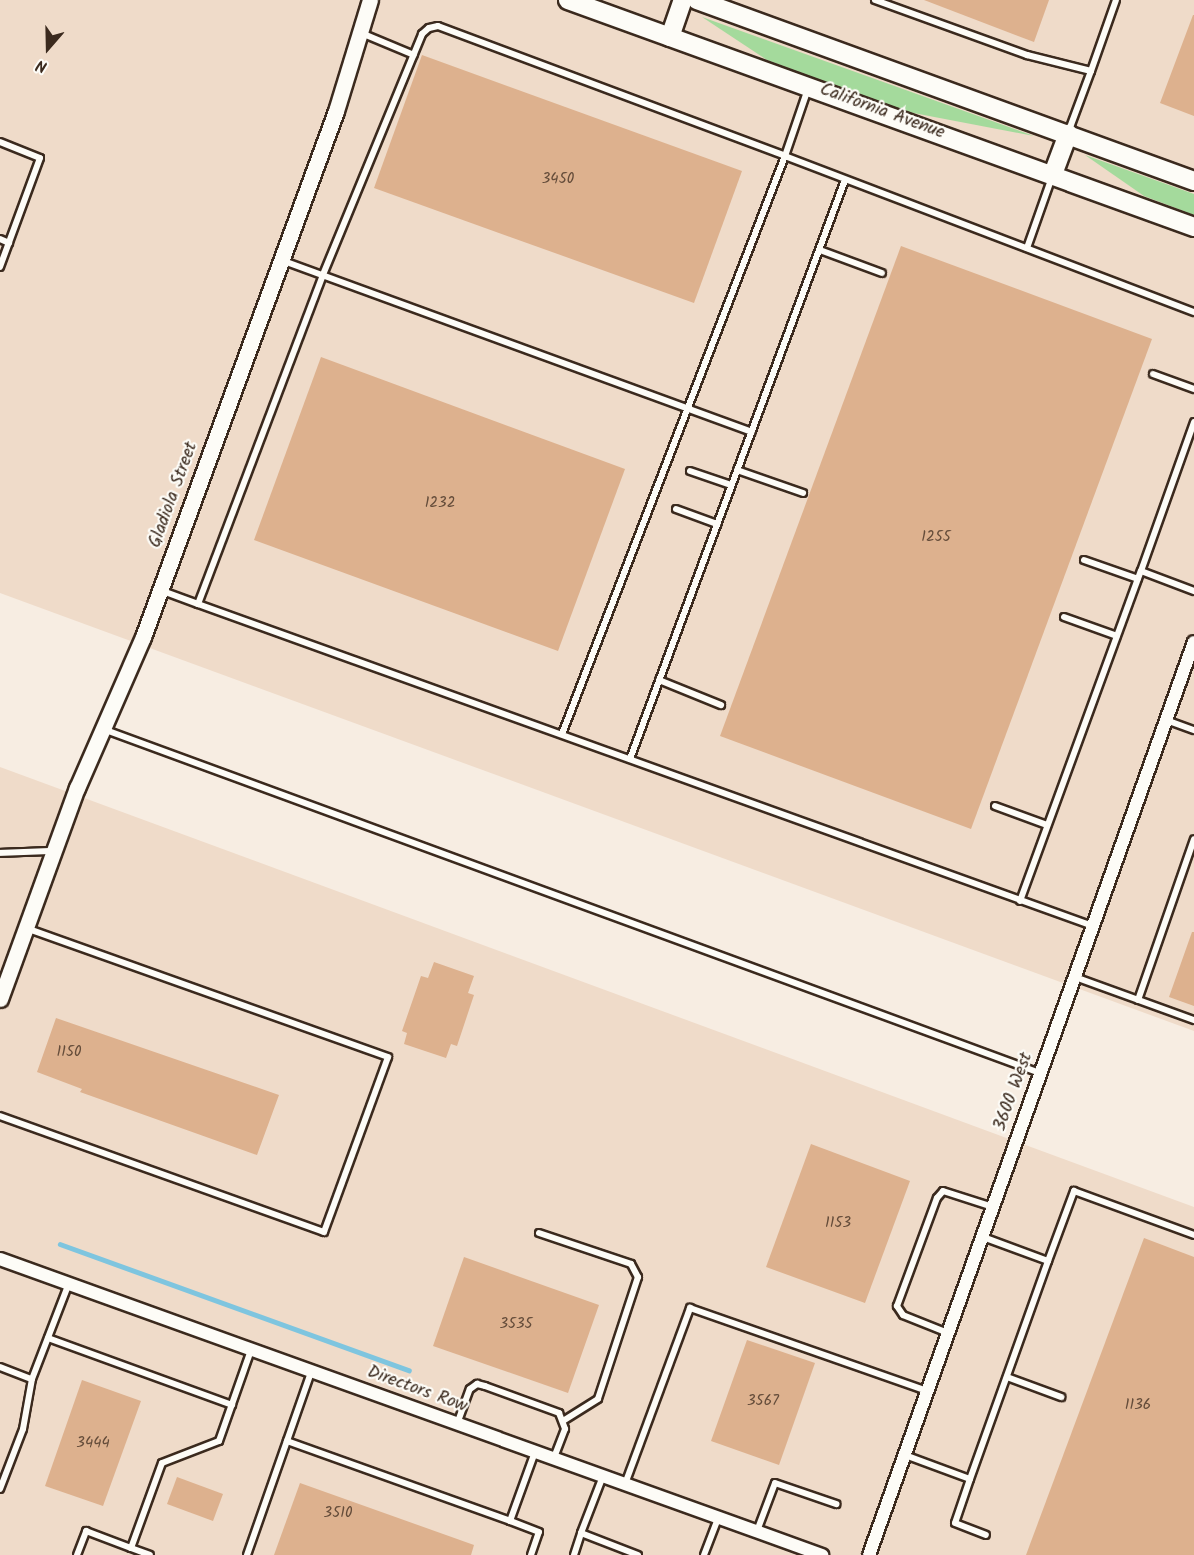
<!DOCTYPE html>
<style>
body{margin:0}
#map{position:relative;width:1194px;height:1555px;overflow:hidden;background:#f7ede2;font-family:Kalam,sans-serif}
div>[style]{position:absolute}
[style*='--x']{left:calc(var(--x)*1px);top:calc(var(--y)*1px);width:calc(var(--w)*1px);rotate:calc(var(--a)*1deg)}
.built>*{inset:0;background:#efdbc9}
.green>*{inset:0;background:#a4da9c}
.stream>*{height:4.5px;margin:-2.25px;padding:0 2.25px;transform-origin:2.25px;border-radius:2.25px;background:#7ec5df}
.building>*{inset:0;background:#ddb18e}
.roads{filter:drop-shadow(2px 0 #3b2a1e) drop-shadow(-2px 0 #3b2a1e) drop-shadow(0 2px #3b2a1e) drop-shadow(0 -2px #3b2a1e)}
.service>*{height:6px;margin:-3px;padding:0 3px;transform-origin:3px;border-radius:3px;background:#fdfcf7}
.minor>*{height:12px;margin:-6px;padding:0 6px;transform-origin:6px;border-radius:6px;background:#fdfcf7}
.tertiary>*{height:15px;margin:-7.5px;padding:0 7.5px;transform-origin:7.5px;border-radius:7.5px;background:#fdfcf7}
.secondary>*{height:18px;margin:-9px;padding:0 9px;transform-origin:9px;border-radius:9px;background:#fdfcf7}
span{translate:-50% -50%;white-space:nowrap;text-align:center;line-height:1.15;-webkit-text-stroke:4.5px #fdfcf7;paint-order:stroke}
.number-label{font-size:15px;color:#644c3a}
.number-label span{-webkit-text-stroke-width:0}
.street-label{font-size:18px;color:#3b2a1e}
.north{position:absolute;left:18px;top:18px;width:60px;height:60px;-webkit-text-stroke:4px #fdfcf7;paint-order:stroke;rotate:200deg;font-size:16px;font-weight:700;line-height:24px;text-align:center;color:#3b2a1e}
.north::after{content:'';display:block;margin:auto;width:21px;height:27px;background:#3b2a1e;clip-path:polygon(50% 0,100% 100%,50% 72%,0 100%)}
</style>
<div id="map">
<div class="built">
<div style="clip-path:polygon(0 0,1194px 0,1194px 1031px,0 593px)"></div>
<div style="clip-path:polygon(0 767px,1194px 1207px,1194px 1555px,0 1555px)"></div>
</div>
<div class="green">
<div style="clip-path:polygon(702px 17px,1034px 136px,903px 111px,767px 60px)"></div>
<div style="clip-path:polygon(1085px 155px,1194px 194px,1194px 215px,1144px 196px)"></div>
</div>
<div class="stream">
<div style="--x:60;--y:1244;--w:371;--a:19.9"></div>
</div>
<div class="building">
<div style="clip-path:polygon(924px 0,1049px 0,1034px 42px)"></div>
<div style="clip-path:polygon(1193px 15px,1194px 15px,1194px 116px,1160px 103px)"></div>
<div style="clip-path:polygon(422px 55px,742px 171px,694px 303px,374px 188px)"></div>
<div style="clip-path:polygon(901px 246px,1152px 339px,971px 829px,720px 736px)"></div>
<div style="clip-path:polygon(321px 357px,625px 469px,558px 651px,254px 540px)"></div>
<div style="clip-path:polygon(1192px 932px,1194px 932px,1194px 1006px,1169px 997px)"></div>
<div style="clip-path:polygon(434px 962px,474px 976px,468px 993px,474px 995px,457px 1046px,451px 1044px,446px 1058px,404px 1044px,407px 1033px,402px 1031px,421px 976px,428px 978px)"></div>
<div style="clip-path:polygon(56px 1018px,279px 1095px,257px 1155px,80px 1092px,82px 1089px,37px 1072px)"></div>
<div style="clip-path:polygon(811px 1144px,910px 1181px,865px 1303px,766px 1267px)"></div>
<div style="clip-path:polygon(1144px 1238px,1194px 1257px,1194px 1555px,1026px 1555px)"></div>
<div style="clip-path:polygon(464px 1257px,599px 1305px,568px 1393px,433px 1346px)"></div>
<div style="clip-path:polygon(747px 1340px,815px 1363px,779px 1465px,711px 1441px)"></div>
<div style="clip-path:polygon(82px 1380px,141px 1401px,103px 1506px,45px 1486px)"></div>
<div style="clip-path:polygon(177px 1477px,223px 1494px,213px 1521px,167px 1504px)"></div>
<div style="clip-path:polygon(300px 1483px,474px 1545px,471px 1555px,274px 1555px)"></div>
</div>
<div class="roads">
<div class="service">
<div style="--x:875;--y:0;--w:162;--a:19.9"></div>
<div style="--x:1027;--y:55;--w:66;--a:14"></div>
<div style="--x:1091;--y:71;--w:66;--a:110.4"></div>
<div style="--x:361;--y:33;--w:57;--a:22.5"></div>
<div style="--x:1091;--y:71;--w:75;--a:-70.6"></div>
<div style="--x:0;--y:142;--w:43;--a:21.8"></div>
<div style="--x:40;--y:158;--w:116;--a:110.2"></div>
<div style="--x:0;--y:239;--w:10;--a:24"></div>
<div style="--x:1027;--y:248;--w:75;--a:-70.6"></div>
<div style="--x:820;--y:250;--w:66;--a:20.4"></div>
<div style="--x:281;--y:260;--w:501;--a:20.06"></div>
<div style="--x:1153;--y:374;--w:44;--a:20.1"></div>
<div style="--x:737;--y:470;--w:70;--a:19.2"></div>
<div style="--x:690;--y:471;--w:43;--a:18.9"></div>
<div style="--x:676;--y:509;--w:44;--a:20.1"></div>
<div style="--x:1084;--y:560;--w:57;--a:19.4"></div>
<div style="--x:1141;--y:571;--w:158;--a:-70.4"></div>
<div style="--x:160;--y:590;--w:40;--a:20.2"></div>
<div style="--x:198;--y:604;--w:350;--a:-69.2"></div>
<div style="--x:322;--y:277;--w:263;--a:-67.6"></div>
<div style="--x:422;--y:34;--w:9;--a:-41"></div>
<div style="--x:429;--y:28;--w:9;--a:-13"></div>
<div style="--x:438;--y:26;--w:371;--a:20.5"></div>
<div style="--x:785;--y:156;--w:71;--a:-71.1"></div>
<div style="--x:198;--y:604;--w:951;--a:19.79"></div>
<div style="--x:1064;--y:617;--w:56;--a:19.7"></div>
<div style="--x:659;--y:680;--w:67;--a:22"></div>
<div style="--x:1166;--y:720;--w:30;--a:20"></div>
<div style="--x:103;--y:729;--w:998;--a:20.16"></div>
<div style="--x:562;--y:734;--w:620;--a:-68.9"></div>
<div style="--x:785;--y:156;--w:438;--a:20.9"></div>
<div style="--x:630;--y:759;--w:618;--a:-69.63"></div>
<div style="--x:995;--y:806;--w:55;--a:20.1"></div>
<div style="--x:0;--y:853;--w:53;--a:-2.2"></div>
<div style="--x:1020;--y:901;--w:351;--a:-69.9"></div>
<div style="--x:1141;--y:571;--w:57;--a:20.7"></div>
<div style="--x:1075;--y:977;--w:127;--a:19.9"></div>
<div style="--x:1138;--y:1000;--w:170;--a:-70.8"></div>
<div style="--x:0;--y:1116;--w:344;--a:19.7"></div>
<div style="--x:324;--y:1232;--w:186;--a:-69.9"></div>
<div style="--x:388;--y:1057;--w:384;--a:-160.4"></div>
<div style="--x:539;--y:1233;--w:97;--a:18.6"></div>
<div style="--x:631;--y:1264;--w:15;--a:62"></div>
<div style="--x:638;--y:1277;--w:128;--a:108.2"></div>
<div style="--x:598;--y:1399;--w:40;--a:148"></div>
<div style="--x:1048;--y:1261;--w:75;--a:-69.6"></div>
<div style="--x:1074;--y:1191;--w:128;--a:20.1"></div>
<div style="--x:948;--y:1333;--w:48;--a:-158.2"></div>
<div style="--x:903;--y:1315;--w:11;--a:-124"></div>
<div style="--x:897;--y:1306;--w:115;--a:-69.7"></div>
<div style="--x:937;--y:1198;--w:9;--a:-49"></div>
<div style="--x:943;--y:1191;--w:52;--a:17.7"></div>
<div style="--x:48;--y:1338;--w:196;--a:20"></div>
<div style="--x:0;--y:1367;--w:34;--a:21"></div>
<div style="--x:32;--y:1379;--w:103;--a:-68.9"></div>
<div style="--x:1007;--y:1377;--w:58;--a:20.3"></div>
<div style="--x:457;--y:1424;--w:37;--a:-70"></div>
<div style="--x:470;--y:1389;--w:9;--a:-36"></div>
<div style="--x:477;--y:1384;--w:8;--a:14"></div>
<div style="--x:485;--y:1386;--w:79;--a:20"></div>
<div style="--x:559;--y:1413;--w:17;--a:69"></div>
<div style="--x:565;--y:1429;--w:31;--a:111"></div>
<div style="--x:287;--y:1441;--w:237;--a:19.7"></div>
<div style="--x:905;--y:1455;--w:69;--a:20.3"></div>
<div style="--x:970;--y:1479;--w:232;--a:-70.3"></div>
<div style="--x:1048;--y:1261;--w:69;--a:-159.7"></div>
<div style="--x:603;--y:1476;--w:61;--a:111.1"></div>
<div style="--x:581;--y:1533;--w:61;--a:21.1"></div>
<div style="--x:970;--y:1479;--w:46;--a:108.8"></div>
<div style="--x:955;--y:1523;--w:33;--a:21"></div>
<div style="--x:625;--y:1484;--w:188;--a:-69.7"></div>
<div style="--x:690;--y:1308;--w:251;--a:19.3"></div>
<div style="--x:0;--y:1489;--w:64;--a:-69"></div>
<div style="--x:23;--y:1429;--w:51;--a:-79.8"></div>
<div style="--x:757;--y:1531;--w:51;--a:-69.4"></div>
<div style="--x:775;--y:1483;--w:65;--a:19"></div>
<div style="--x:131;--y:1548;--w:20;--a:20"></div>
<div style="--x:77;--y:1555;--w:26;--a:-69"></div>
<div style="--x:86;--y:1531;--w:48;--a:20.7"></div>
<div style="--x:131;--y:1548;--w:90;--a:-70"></div>
<div style="--x:162;--y:1463;--w:61;--a:-21.1"></div>
<div style="--x:219;--y:1441;--w:96;--a:-70.6"></div>
<div style="--x:247;--y:1555;--w:194;--a:-70.7"></div>
<div style="--x:531;--y:1555;--w:24;--a:-71"></div>
<div style="--x:539;--y:1532;--w:31;--a:-159"></div>
<div style="--x:510;--y:1521;--w:73;--a:-70.1"></div>
<div style="--x:574;--y:1555;--w:23;--a:-72"></div>
<div style="--x:704;--y:1555;--w:40;--a:-69"></div>
</div>
<div class="minor">
<div style="--x:0;--y:1259;--w:874;--a:19.8"></div>
<div style="--x:869;--y:1555;--w:969;--a:-70.41"></div>
</div>
<div class="tertiary">
<div style="--x:0;--y:999;--w:225;--a:-70"></div>
<div style="--x:77;--y:788;--w:165;--a:-66.4"></div>
<div style="--x:143;--y:637;--w:560;--a:-69.85"></div>
<div style="--x:336;--y:111;--w:116;--a:-73"></div>
</div>
<div class="secondary">
<div style="--x:568;--y:0;--w:666;--a:19.93"></div>
<div style="--x:697;--y:0;--w:529;--a:20.01"></div>
<div style="--x:670;--y:37;--w:39;--a:-71"></div>
<div style="--x:1053;--y:174;--w:43;--a:-69.4"></div>
</div>
</div>
<div class="number-label">
<span style="left:558px;top:180px">3450</span>
<span style="left:440px;top:504px">1232</span>
<span style="left:936px;top:538px">1255</span>
<span style="left:69px;top:1053px">1150</span>
<span style="left:838px;top:1224px">1153</span>
<span style="left:516px;top:1325px">3535</span>
<span style="left:763px;top:1402px">3567</span>
<span style="left:1138px;top:1406px">1136</span>
<span style="left:93px;top:1444px">3444</span>
<span style="left:338px;top:1514px">3510</span>
</div>
<div class="street-label">
<span style="left:882px;top:112px;rotate:20deg">California Avenue</span>
<span style="left:174px;top:495px;rotate:-70deg">Gladiola Street</span>
<span style="left:1014px;top:1092px;rotate:-70deg">3600 West</span>
<span style="left:417px;top:1390px;rotate:20deg">Directors Row</span>
</div>
<div class="north">N</div>
</div>
